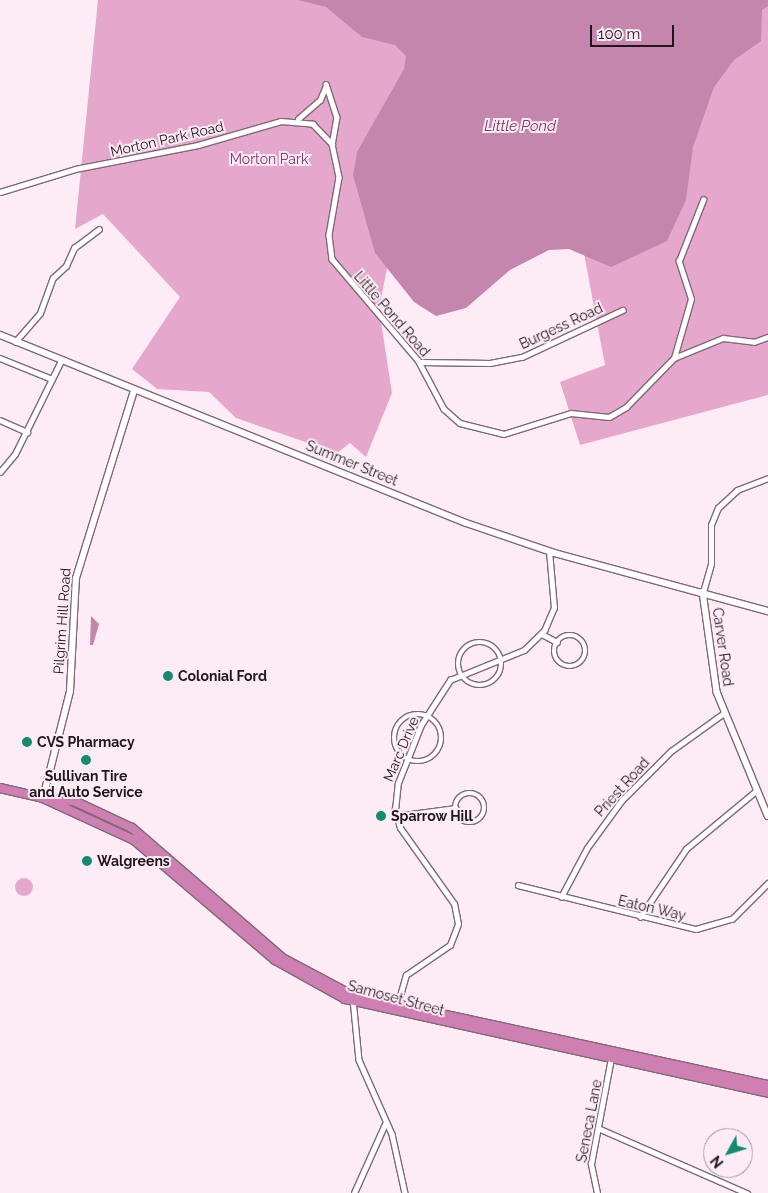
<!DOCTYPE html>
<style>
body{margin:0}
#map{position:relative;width:768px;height:1193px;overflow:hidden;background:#fdecf6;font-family:Raleway,sans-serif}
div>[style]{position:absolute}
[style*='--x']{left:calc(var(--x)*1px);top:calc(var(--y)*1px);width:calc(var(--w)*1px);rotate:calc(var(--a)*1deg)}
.green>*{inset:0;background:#e6a7cd}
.round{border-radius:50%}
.water>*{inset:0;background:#c486ac}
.roads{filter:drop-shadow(1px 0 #806876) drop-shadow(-1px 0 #806876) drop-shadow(0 1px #806876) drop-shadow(0 -1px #806876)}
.minor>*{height:4.5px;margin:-2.25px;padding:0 2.25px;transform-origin:2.25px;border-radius:2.25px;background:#fff}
.minor>.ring{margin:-2.25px;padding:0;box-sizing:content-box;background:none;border:4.5px solid #fff;border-radius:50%}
.tertiary>*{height:5.5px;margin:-2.75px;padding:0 2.75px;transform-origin:2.75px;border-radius:2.75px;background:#fff}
.secondary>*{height:6px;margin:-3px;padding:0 3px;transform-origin:3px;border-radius:3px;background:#fff}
.trunk>*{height:8px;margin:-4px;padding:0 4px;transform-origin:4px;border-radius:4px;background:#ce80b3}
.dots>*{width:14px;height:14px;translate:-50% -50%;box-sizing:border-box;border:2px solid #fdecf6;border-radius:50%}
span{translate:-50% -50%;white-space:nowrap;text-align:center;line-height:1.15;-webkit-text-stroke:4px #fdecf6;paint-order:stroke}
.street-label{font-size:14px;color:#1f151b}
.park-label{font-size:14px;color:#823769}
.poi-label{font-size:14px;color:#1f151b;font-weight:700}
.left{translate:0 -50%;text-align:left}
.water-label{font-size:15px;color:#7e3365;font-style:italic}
.north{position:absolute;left:703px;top:1128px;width:50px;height:50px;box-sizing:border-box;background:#fdecf6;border:1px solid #a4969e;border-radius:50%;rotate:231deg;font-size:14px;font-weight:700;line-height:20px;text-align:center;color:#1f151b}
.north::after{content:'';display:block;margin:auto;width:18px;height:22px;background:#148b6e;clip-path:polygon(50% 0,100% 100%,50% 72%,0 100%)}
.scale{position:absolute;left:590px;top:25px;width:84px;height:22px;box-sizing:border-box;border:2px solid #1f151b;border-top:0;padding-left:6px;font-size:15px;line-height:18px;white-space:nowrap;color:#1f151b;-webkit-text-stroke:4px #fdecf6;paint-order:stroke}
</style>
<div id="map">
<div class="green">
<div style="clip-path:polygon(98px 0,768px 0,768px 395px,580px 445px,560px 382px,605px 365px,582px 243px,387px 268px,379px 309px,392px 393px,366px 457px,350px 443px,337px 453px,236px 418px,209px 392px,157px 389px,132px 369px,180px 297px,103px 214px,75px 229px)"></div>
<div class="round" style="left:15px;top:878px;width:18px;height:18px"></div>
</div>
<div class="water">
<div style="clip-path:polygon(298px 0,768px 0,768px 6px,762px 10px,761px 41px,734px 60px,714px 87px,693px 147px,686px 200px,667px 241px,611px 267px,569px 249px,549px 250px,510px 270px,466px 308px,436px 316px,414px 302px,375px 253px,353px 175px,357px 152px,404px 69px,406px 56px,395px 45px,362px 37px,326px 7px)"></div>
<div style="clip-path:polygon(91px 616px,99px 624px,93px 645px,90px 645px)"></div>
</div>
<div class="roads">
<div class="minor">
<div style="--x:326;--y:84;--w:35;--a:72"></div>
<div style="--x:337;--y:117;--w:27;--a:100"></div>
<div style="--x:332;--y:144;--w:34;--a:78"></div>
<div style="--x:339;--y:177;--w:59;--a:99.8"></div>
<div style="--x:329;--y:235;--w:24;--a:83"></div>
<div style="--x:332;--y:259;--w:133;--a:49.6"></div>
<div style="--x:418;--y:360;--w:55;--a:62"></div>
<div style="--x:444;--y:409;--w:21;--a:41"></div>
<div style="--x:460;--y:423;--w:45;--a:14"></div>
<div style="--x:504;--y:434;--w:70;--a:-17.4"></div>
<div style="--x:571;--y:413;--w:38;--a:6"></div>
<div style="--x:609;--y:417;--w:20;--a:-30"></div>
<div style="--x:626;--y:407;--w:69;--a:-45.6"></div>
<div style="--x:674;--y:358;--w:53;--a:-22.2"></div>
<div style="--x:723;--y:338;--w:31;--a:7"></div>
<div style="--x:754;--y:342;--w:15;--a:-20"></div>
<div style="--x:298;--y:119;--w:29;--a:-41"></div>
<div style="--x:320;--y:100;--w:15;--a:-67"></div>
<div style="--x:0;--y:192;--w:78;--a:-17"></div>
<div style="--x:75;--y:169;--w:125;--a:-11"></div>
<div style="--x:198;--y:145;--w:86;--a:-16.1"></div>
<div style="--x:281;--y:121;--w:32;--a:5"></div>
<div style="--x:313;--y:124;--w:28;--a:46"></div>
<div style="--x:15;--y:342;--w:38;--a:-49"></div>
<div style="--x:40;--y:313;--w:37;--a:-70"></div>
<div style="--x:53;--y:278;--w:18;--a:-43"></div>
<div style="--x:66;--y:266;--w:20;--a:-66"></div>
<div style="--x:74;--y:248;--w:31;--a:-37"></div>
<div style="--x:0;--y:358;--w:56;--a:22"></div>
<div style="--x:674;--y:358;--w:61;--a:-73.9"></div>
<div style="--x:691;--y:299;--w:40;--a:-108"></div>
<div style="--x:679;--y:261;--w:66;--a:-68.5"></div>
<div style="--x:420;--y:362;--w:70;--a:0.8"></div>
<div style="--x:490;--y:363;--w:33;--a:-11"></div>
<div style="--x:522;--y:357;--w:111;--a:-25"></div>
<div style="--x:0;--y:420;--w:30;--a:24"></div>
<div style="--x:0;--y:472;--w:23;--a:-50"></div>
<div style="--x:15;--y:454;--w:104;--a:-63.7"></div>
<div style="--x:703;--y:592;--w:29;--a:-74"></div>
<div style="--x:711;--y:564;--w:39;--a:-90"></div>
<div style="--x:711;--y:525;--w:18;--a:-68"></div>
<div style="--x:718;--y:508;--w:26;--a:-43"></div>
<div style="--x:737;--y:490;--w:33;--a:-21"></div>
<div style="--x:542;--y:634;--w:17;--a:28"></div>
<div class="ring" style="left:554px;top:635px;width:27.5px;height:27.5px"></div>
<div class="ring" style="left:458px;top:642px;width:39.5px;height:39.5px"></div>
<div class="ring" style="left:394px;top:714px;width:43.5px;height:43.5px"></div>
<div class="ring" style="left:455px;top:793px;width:25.5px;height:25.5px"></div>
<div style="--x:396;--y:816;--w:60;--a:-7.7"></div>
<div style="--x:518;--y:885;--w:183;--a:13.9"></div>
<div style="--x:696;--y:929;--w:37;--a:-16"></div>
<div style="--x:732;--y:919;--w:51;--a:-45"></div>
<div style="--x:561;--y:897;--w:55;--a:-62"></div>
<div style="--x:587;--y:848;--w:59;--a:-53.9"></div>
<div style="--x:622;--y:800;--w:69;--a:-45"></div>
<div style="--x:671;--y:751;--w:65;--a:-35.6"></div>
<div style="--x:640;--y:917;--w:82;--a:-55.9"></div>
<div style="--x:686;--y:849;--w:92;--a:-39.7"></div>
<div style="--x:353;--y:999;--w:61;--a:84.4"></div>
<div style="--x:359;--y:1060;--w:81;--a:66"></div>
<div style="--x:392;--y:1134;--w:60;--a:77.6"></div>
<div style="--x:397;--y:1006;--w:32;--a:-74"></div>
<div style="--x:406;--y:975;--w:53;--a:-34.3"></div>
<div style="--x:450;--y:945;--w:22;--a:-69"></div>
<div style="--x:458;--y:924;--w:20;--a:-101"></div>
<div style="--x:454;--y:904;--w:93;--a:-125.4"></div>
<div style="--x:400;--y:828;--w:19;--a:-106"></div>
<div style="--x:395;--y:810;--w:27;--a:-84"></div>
<div style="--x:398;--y:783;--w:62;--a:-68.4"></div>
<div style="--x:421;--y:725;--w:54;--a:-57.2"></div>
<div style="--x:450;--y:680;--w:80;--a:-22.1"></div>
<div style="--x:524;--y:650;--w:28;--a:-44"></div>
<div style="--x:544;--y:631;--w:25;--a:-67"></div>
<div style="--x:554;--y:608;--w:57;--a:-95"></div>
<div style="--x:598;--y:1128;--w:163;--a:23.6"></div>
<div style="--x:354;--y:1193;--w:76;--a:-65.8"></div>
<div style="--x:597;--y:1193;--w:30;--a:-102"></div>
<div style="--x:591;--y:1164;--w:108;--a:-79.3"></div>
</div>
<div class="tertiary">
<div style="--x:703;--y:592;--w:101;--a:82"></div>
<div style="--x:717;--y:692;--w:134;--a:67.6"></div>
</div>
<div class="secondary">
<div style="--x:0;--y:335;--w:502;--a:21.97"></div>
<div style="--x:466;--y:523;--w:93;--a:18.8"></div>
<div style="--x:554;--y:553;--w:222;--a:15.2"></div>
<div style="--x:43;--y:798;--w:110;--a:-75.8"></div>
<div style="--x:70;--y:691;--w:113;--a:-87"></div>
<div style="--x:76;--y:578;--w:196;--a:-72.8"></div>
</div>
<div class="trunk">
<div style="--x:0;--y:788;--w:44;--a:13.1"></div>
<div style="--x:43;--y:798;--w:100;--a:24.8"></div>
<div style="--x:134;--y:840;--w:185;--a:40.4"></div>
<div style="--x:275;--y:960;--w:80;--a:29.1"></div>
<div style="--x:345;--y:999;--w:433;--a:12.5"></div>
<div style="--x:43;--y:798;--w:31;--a:6"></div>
<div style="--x:74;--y:801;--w:64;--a:25"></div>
<div style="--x:132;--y:828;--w:201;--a:40.8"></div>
<div style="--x:284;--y:959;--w:75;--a:27.9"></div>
<div style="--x:350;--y:994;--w:428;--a:12.3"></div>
</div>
</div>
<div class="dots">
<div style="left:168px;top:676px;background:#148b6e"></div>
<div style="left:27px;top:742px;background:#148b6e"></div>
<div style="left:86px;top:760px;background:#148b6e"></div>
<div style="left:381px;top:816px;background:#148b6e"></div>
<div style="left:87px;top:861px;background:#148b6e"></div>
</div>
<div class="street-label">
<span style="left:167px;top:139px;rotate:-13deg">Morton Park Road</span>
<span style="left:392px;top:314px;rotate:49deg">Little Pond Road</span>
<span style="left:561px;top:326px;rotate:-25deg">Burgess Road</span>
<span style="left:352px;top:463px;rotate:22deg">Summer Street</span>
<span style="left:62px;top:621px;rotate:-86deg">Pilgrim Hill Road</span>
<span style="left:723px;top:647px;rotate:82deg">Carver Road</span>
<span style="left:401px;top:749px;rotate:-67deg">Marc Drive</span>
<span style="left:622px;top:787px;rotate:-48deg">Priest Road</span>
<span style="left:652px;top:908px;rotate:13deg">Eaton Way</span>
<span style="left:396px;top:998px;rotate:15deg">Samoset Street</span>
<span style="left:589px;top:1121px;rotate:-79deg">Seneca Lane</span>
</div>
<div class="park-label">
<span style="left:269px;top:159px">Morton Park</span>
</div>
<div class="poi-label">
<span class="left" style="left:178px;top:676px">Colonial Ford</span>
<span class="left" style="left:37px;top:742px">CVS Pharmacy</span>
<span style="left:86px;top:784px">Sullivan Tire<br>and Auto Service</span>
<span class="left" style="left:391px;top:816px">Sparrow Hill</span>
<span class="left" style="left:97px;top:861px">Walgreens</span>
</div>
<div class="water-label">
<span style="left:520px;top:127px">Little Pond</span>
</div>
<div class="north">N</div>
<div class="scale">100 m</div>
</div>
